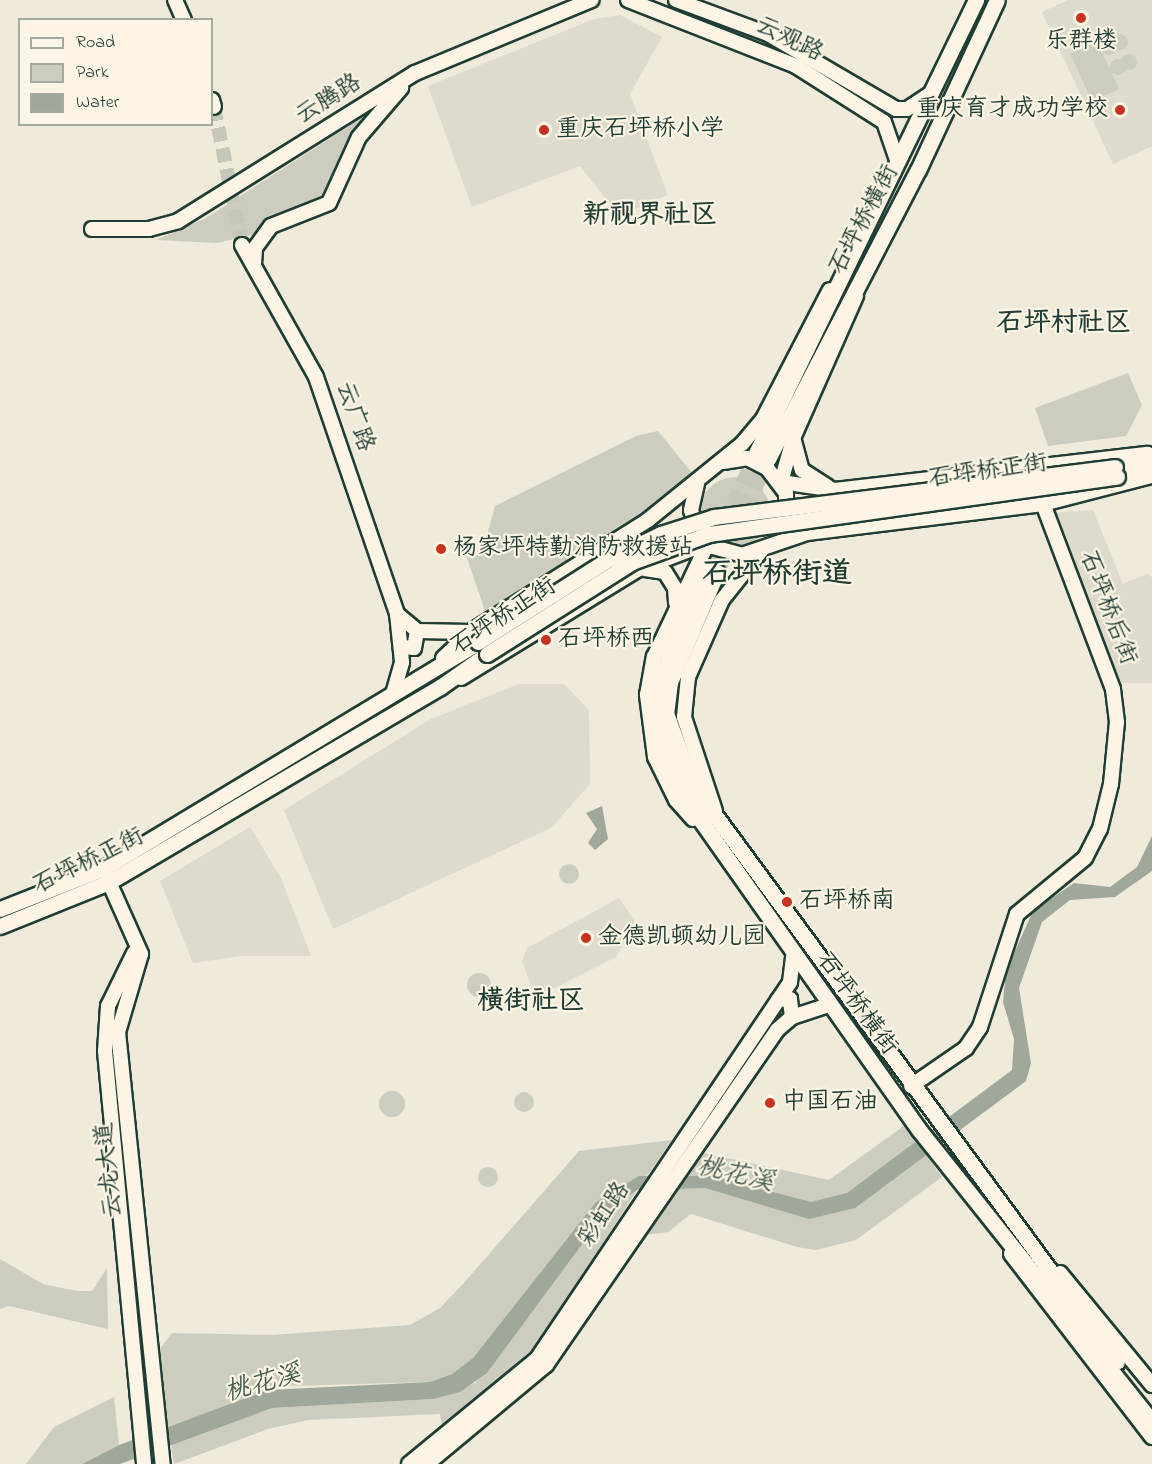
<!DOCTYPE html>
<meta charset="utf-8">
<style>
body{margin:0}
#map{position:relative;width:1152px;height:1464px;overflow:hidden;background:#efeada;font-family:"Indie Flower","LXGW WenKai TC",sans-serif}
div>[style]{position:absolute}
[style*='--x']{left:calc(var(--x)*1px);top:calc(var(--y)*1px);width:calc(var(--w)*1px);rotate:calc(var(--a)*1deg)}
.built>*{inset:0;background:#dedbcc}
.green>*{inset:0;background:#cccdbf}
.round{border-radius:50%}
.water>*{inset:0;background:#9fa89a}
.secondary-tunnel>*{height:14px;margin-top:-7px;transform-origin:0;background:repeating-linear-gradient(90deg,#c5c7b9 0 14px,transparent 0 21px)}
.primary-tunnel>*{height:15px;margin-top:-7.5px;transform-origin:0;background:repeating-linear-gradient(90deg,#c5c7b9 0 15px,transparent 0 23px)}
.roads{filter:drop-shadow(2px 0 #1f3d34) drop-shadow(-2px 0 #1f3d34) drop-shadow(0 2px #1f3d34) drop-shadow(0 -2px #1f3d34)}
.secondary>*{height:14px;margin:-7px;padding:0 7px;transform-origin:7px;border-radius:7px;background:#fcf5e5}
.primary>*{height:15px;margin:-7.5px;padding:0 7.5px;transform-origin:7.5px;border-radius:7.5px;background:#fcf5e5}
.bridges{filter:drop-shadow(2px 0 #1f3d34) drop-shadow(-2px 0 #1f3d34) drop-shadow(0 2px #1f3d34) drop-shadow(0 -2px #1f3d34)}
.primary-bridge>*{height:15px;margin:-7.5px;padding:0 7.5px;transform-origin:7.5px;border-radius:7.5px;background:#fcf5e5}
.dots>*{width:16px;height:16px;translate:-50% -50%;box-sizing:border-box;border:3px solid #fcf5e5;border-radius:50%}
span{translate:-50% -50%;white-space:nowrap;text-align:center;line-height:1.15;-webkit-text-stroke:4.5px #fcf5e5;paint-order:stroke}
.street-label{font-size:24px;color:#1f3d34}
.poi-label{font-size:24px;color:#1f3d34}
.right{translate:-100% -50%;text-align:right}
.left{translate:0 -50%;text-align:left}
.water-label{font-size:26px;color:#455d53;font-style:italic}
.quarter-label{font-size:27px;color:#1f3d34;font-weight:700}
.district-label{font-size:30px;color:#1f3d34;font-weight:700}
.legend{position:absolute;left:18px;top:18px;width:195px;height:108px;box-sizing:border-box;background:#fcf5e5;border:2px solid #a4ab9e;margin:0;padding:8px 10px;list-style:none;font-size:18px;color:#1f3d34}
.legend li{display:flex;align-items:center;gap:12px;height:30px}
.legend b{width:30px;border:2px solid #a4ab9e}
</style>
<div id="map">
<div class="built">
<div style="clip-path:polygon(1068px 0,1152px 0,1152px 146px,1113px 164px,1042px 12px)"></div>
<div style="clip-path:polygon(620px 15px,662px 37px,630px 94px,668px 195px,619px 216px,580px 166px,472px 207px,428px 86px,594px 19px)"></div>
<div style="clip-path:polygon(1093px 510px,1123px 584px,1149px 573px,1152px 578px,1152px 683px,1118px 683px,1053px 513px)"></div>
<div style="clip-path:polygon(519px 684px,564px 684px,589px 710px,590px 784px,551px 828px,333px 929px,284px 810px,431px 719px)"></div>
<div style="clip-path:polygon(250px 827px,281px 878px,311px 956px,241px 956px,193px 963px,160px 881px)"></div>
<div style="clip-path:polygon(619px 898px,636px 923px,616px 957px,543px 994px,533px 991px,522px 961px,527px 948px)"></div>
</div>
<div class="green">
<div class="round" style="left:1112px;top:34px;width:16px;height:16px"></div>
<div class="round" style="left:1101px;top:39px;width:16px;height:16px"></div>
<div style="clip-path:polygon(1097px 41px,1119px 89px,1092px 101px,1070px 54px)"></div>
<div class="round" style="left:1121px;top:54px;width:16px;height:16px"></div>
<div class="round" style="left:1110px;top:59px;width:16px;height:16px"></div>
<div style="clip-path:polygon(371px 112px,325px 198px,269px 222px,256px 234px,217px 243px,156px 240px,206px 218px)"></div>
<div style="clip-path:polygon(1128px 373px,1142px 405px,1126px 436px,1048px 446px,1035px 408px)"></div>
<div style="clip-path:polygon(658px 431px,692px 473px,669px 495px,485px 611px,466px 555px,484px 547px,495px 506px,636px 436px)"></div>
<div class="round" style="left:700px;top:477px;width:70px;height:70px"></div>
<div class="round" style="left:559px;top:864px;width:20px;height:20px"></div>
<div class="round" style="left:467px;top:973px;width:24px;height:24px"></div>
<div class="round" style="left:379px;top:1091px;width:26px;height:26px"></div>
<div class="round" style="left:514px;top:1092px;width:20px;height:20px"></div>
<div style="clip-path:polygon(905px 1125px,942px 1177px,856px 1240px,816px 1250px,797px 1247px,691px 1214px,668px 1232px,638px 1236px,699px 1152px,829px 1180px)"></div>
<div style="clip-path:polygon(672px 1140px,648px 1175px,596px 1202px,473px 1358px,452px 1374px,430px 1382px,285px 1386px,167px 1427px,159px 1350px,172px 1333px,272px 1335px,410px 1325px,440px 1308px,463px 1284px,579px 1151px)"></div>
<div class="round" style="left:478px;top:1167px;width:20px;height:20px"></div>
<div style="clip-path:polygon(637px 1190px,539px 1343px,443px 1430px,440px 1414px,308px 1420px,268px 1429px,174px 1464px,171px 1445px,272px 1408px,433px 1399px,475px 1383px,605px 1213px)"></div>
<div style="clip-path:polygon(0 1259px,43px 1284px,77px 1291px,92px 1291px,107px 1268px,108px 1329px,9px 1306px,0 1309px)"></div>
<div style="clip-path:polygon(114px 1397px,119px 1445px,82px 1464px,26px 1464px,54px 1427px)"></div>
</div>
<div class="water">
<div style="clip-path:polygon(602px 806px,608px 839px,595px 850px,588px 843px,597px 829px,586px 813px)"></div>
<div style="clip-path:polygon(1152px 836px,1152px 871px,1115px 897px,1070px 900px,1042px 922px,1019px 988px,1031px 1063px,1026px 1081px,855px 1208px,809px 1219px,705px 1188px,637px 1190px,605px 1213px,487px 1373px,460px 1392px,433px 1399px,272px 1408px,120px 1464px,82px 1464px,119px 1445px,268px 1390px,430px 1382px,452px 1374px,473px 1358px,596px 1202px,639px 1176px,712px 1176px,811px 1202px,847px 1193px,1012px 1070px,1014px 1039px,1003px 1002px,1006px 971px,1033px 911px,1074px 883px,1110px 887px,1137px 867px)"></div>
</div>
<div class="secondary-tunnel">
<div style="--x:214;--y:107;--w:141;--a:78.5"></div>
</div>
<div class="primary-tunnel">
<div style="--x:706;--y:568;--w:125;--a:-66.5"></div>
<div style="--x:717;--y:572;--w:124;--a:-65.7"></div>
</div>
<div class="roads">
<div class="secondary">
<div style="--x:175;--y:0;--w:22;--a:66"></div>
<div style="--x:628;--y:0;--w:180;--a:21.4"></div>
<div style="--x:796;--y:66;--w:104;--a:32.5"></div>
<div style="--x:884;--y:122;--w:39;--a:71"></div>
<div style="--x:676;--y:0;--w:98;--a:20.3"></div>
<div style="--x:768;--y:34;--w:148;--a:30.4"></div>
<div style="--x:896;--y:109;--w:11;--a:0"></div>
<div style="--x:907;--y:109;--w:30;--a:-33"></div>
<div style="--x:212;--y:100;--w:7;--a:74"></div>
<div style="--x:92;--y:229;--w:57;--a:0"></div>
<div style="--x:149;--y:229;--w:30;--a:-15"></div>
<div style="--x:178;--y:221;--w:279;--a:-32"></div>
<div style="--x:415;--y:73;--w:191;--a:-22.5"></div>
<div style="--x:242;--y:245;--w:151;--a:60.7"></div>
<div style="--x:316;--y:377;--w:250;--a:71.1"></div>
<div style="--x:254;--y:264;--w:16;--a:-86"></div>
<div style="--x:255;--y:248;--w:27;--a:-54"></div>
<div style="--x:271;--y:226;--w:62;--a:-21.6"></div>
<div style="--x:329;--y:203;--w:72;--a:-65.6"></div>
<div style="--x:359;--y:137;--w:65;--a:-49.4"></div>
<div style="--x:794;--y:441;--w:30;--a:75"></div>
<div style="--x:802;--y:470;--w:31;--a:33"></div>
<div style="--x:723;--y:462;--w:24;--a:-9"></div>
<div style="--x:747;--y:458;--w:22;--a:27"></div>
<div style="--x:767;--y:468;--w:31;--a:53"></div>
<div style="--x:786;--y:493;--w:24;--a:90"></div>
<div style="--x:781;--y:482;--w:55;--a:8.4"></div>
<div style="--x:835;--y:490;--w:315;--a:-6.6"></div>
<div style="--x:781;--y:482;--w:48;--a:-74.2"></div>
<div style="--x:794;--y:436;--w:153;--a:-66.1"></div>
<div style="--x:697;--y:484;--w:27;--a:103"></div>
<div style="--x:691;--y:510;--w:21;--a:73"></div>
<div style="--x:697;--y:530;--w:23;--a:47"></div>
<div style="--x:713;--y:547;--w:30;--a:15"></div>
<div style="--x:742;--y:555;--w:69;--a:-18.7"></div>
<div style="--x:807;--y:533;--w:238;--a:-7"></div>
<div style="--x:1043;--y:504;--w:112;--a:-14.5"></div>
<div style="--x:645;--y:569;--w:20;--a:9"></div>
<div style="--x:665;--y:572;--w:19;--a:58"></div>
<div style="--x:675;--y:588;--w:15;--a:86"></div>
<div style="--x:402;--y:647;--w:12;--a:5"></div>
<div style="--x:414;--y:648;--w:17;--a:-80"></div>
<div style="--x:443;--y:658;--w:40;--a:-43"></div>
<div style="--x:472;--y:631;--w:208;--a:-32.2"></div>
<div style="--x:648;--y:520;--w:121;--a:-39"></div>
<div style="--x:742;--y:444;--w:33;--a:-50"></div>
<div style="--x:763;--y:419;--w:145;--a:-62.6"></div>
<div style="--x:461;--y:678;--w:206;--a:-31.5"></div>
<div style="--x:637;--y:570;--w:76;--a:-20.8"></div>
<div style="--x:393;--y:694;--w:33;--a:-74"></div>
<div style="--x:402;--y:662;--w:48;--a:-95.9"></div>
<div style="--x:397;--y:614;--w:26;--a:40"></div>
<div style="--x:417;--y:631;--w:53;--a:1.1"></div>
<div style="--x:715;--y:811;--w:99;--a:-108.3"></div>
<div style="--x:684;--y:717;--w:40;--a:-84.3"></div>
<div style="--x:688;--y:677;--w:84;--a:-66.2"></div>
<div style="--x:722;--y:600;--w:63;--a:-51.5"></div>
<div style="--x:693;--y:819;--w:25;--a:-132"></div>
<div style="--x:676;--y:800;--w:48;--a:-116"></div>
<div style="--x:655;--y:757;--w:63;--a:-97.4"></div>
<div style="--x:647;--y:695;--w:39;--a:-80"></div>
<div style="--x:654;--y:657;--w:126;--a:-64.7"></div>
<div style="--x:109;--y:882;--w:79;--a:66"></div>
<div style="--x:141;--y:954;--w:81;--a:106.4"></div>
<div style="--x:118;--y:1032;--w:434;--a:84.1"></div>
<div style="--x:134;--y:953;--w:59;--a:116.1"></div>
<div style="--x:108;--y:1006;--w:45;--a:93.8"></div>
<div style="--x:105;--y:1051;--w:415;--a:84.6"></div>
<div style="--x:778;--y:1000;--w:12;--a:-5"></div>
<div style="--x:790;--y:999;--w:18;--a:84"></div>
<div style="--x:911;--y:1086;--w:67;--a:-34.6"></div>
<div style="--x:966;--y:1048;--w:25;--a:-56"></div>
<div style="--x:980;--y:1027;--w:119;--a:-71.9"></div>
<div style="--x:1017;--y:914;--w:88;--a:-39.5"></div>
<div style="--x:1085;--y:858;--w:33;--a:-63"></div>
<div style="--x:1100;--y:829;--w:46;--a:-76.3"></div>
<div style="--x:1111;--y:784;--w:62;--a:-84.5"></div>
<div style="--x:1117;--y:722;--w:33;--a:-97"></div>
<div style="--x:1113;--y:689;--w:198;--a:-110.7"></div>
<div style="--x:1011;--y:1254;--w:231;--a:52.4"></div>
<div style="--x:1060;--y:1273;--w:145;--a:50.6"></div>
<div style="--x:409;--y:1464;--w:166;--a:-39.4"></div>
<div style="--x:537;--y:1359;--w:454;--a:-56.1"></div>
<div style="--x:790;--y:982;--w:26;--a:-83"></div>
<div style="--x:427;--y:1464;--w:155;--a:-39.8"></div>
<div style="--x:546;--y:1365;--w:407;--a:-55.4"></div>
<div style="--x:777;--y:1030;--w:20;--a:-41"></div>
<div style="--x:792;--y:1017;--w:39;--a:-18"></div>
</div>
<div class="primary">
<div style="--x:756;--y:453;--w:504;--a:-64.1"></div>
<div style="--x:768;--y:459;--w:326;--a:-62.6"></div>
<div style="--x:918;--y:170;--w:187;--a:-65.1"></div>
<div style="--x:1115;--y:467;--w:38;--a:-15"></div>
<div style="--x:1117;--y:477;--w:35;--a:-8"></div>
<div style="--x:706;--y:568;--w:119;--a:112.7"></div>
<div style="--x:660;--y:678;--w:35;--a:97"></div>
<div style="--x:656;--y:713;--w:82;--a:72.9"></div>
<div style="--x:680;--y:791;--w:416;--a:54.8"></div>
<div style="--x:920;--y:1131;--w:372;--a:51.4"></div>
<div style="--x:717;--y:572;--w:120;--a:113.1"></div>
<div style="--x:670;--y:682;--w:31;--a:97"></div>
<div style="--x:666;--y:713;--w:76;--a:69.9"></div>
<div style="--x:692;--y:784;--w:717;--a:53.67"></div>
<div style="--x:0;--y:909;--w:112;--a:-21.5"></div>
<div style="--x:104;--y:868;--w:437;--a:-31.1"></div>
<div style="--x:0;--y:926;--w:118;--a:-22"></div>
<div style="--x:109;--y:882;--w:384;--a:-30.5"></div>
<div style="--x:440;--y:687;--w:57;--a:-35.1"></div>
</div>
</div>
<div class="bridges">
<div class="primary-bridge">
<div style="--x:478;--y:642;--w:155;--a:-32.4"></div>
<div style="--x:609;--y:559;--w:58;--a:-25.7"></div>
<div style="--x:661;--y:534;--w:56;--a:-17.8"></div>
<div style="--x:714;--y:517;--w:404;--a:-7.1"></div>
<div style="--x:487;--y:654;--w:172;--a:-32.4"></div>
<div style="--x:632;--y:562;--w:82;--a:-20"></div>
<div style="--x:709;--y:534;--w:412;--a:-8"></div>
</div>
</div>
<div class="dots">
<div style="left:1081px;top:18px;background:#c8321e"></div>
<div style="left:1120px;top:110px;background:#c8321e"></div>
<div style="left:544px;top:130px;background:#c8321e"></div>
<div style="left:441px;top:549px;background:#c8321e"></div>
<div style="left:546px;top:640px;background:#c8321e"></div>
<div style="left:787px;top:902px;background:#c8321e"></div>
<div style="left:586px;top:938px;background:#c8321e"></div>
<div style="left:770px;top:1103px;background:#c8321e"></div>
</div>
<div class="street-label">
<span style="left:789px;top:40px;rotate:26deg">云观路</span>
<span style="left:329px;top:100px;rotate:-32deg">云腾路</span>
<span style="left:865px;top:220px;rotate:-62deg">石坪桥横街</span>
<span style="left:354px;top:417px;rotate:71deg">云广路</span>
<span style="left:988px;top:472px;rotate:-8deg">石坪桥正街</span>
<span style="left:1107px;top:608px;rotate:69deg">石坪桥后街</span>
<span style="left:504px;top:617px;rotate:-33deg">石坪桥正街</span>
<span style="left:89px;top:862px;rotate:-26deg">石坪桥正街</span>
<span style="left:856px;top:1004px;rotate:54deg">石坪桥横街</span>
<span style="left:110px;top:1170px;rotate:-96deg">云龙大道</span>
<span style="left:605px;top:1215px;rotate:-56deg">彩虹路</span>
</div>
<div class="poi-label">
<span style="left:1081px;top:42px">乐群楼</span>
<span class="right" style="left:1108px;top:110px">重庆育才成功学校</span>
<span class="left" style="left:556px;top:130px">重庆石坪桥小学</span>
<span class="left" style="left:453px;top:549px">杨家坪特勤消防救援站</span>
<span class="left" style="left:558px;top:640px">石坪桥西</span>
<span class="left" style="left:799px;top:902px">石坪桥南</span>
<span class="left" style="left:598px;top:938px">金德凯顿幼儿园</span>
<span class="left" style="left:782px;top:1103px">中国石油</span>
</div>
<div class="water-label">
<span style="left:735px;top:1176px;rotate:13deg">桃花溪</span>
<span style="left:263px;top:1385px;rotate:-15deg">桃花溪</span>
</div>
<div class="quarter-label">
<span style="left:650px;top:216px">新视界社区</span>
<span style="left:1064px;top:324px">石坪村社区</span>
<span style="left:531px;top:1002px">横街社区</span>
</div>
<div class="district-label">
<span style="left:777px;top:575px">石坪桥街道</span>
</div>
<ul class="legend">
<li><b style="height:8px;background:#fcf5e5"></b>Road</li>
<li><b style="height:16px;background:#cccdbf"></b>Park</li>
<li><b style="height:16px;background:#9fa89a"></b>Water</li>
</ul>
</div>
